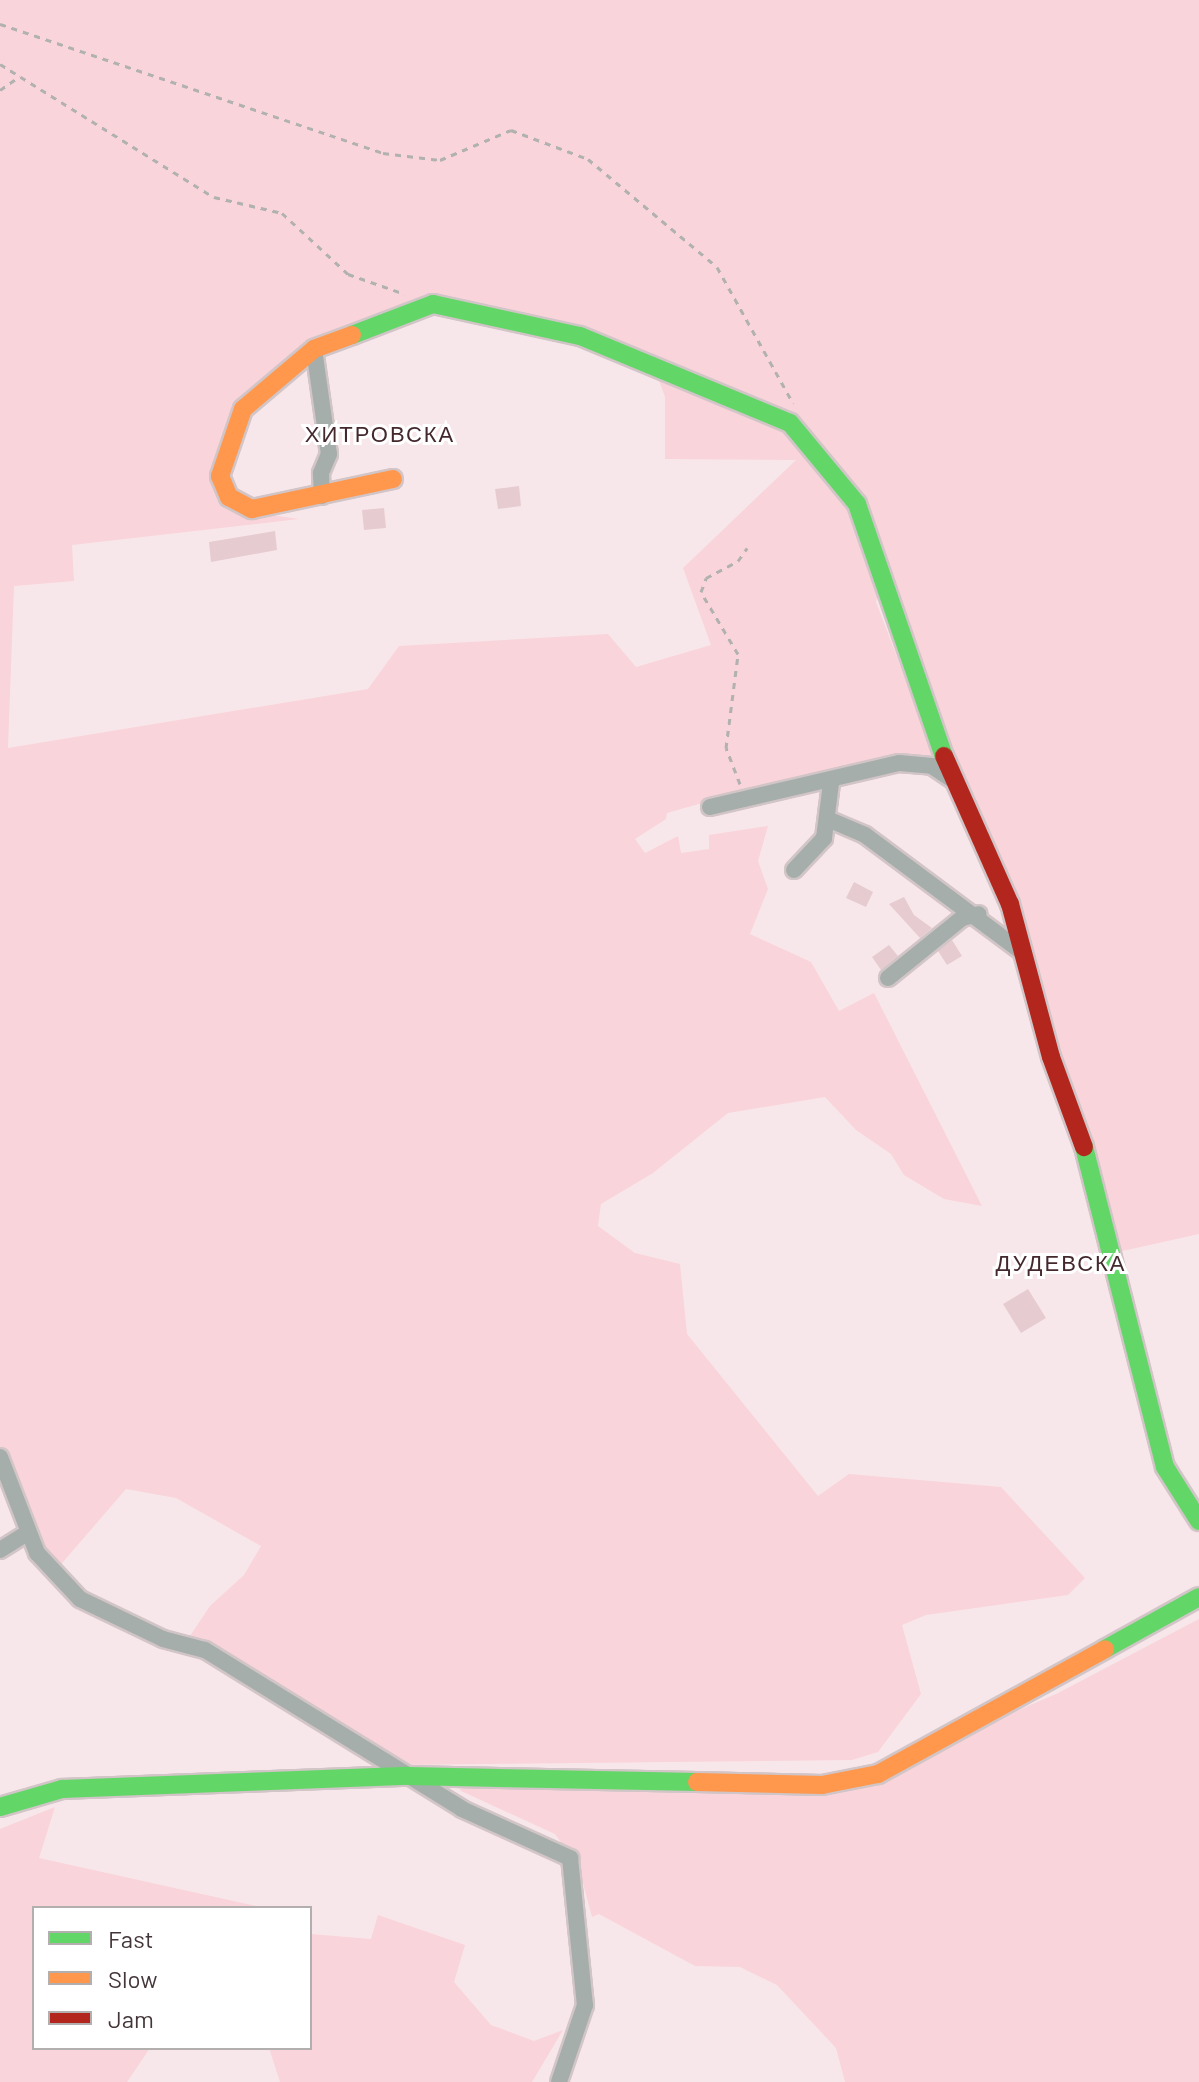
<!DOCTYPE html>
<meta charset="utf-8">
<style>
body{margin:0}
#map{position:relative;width:1199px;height:2082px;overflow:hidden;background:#f8e7ea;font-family:Barlow,sans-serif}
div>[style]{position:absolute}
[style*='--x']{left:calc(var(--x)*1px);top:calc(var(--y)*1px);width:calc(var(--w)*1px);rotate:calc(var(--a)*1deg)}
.green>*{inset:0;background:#f9d4da}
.building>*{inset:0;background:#e6ccd1}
.path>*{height:3px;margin-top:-1.5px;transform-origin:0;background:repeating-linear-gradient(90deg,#b1b1af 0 6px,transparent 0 12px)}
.roads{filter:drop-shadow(2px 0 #d2c5c7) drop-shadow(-2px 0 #d2c5c7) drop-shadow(0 2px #d2c5c7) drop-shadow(0 -2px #d2c5c7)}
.street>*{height:16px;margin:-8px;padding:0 8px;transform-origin:8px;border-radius:8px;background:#a6aeab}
.fast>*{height:18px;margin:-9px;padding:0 9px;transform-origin:9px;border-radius:9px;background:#63d668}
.slow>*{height:18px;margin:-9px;padding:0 9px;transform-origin:9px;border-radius:9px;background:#ff974d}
.jam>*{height:18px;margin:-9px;padding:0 9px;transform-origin:9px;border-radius:9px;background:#b3261e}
span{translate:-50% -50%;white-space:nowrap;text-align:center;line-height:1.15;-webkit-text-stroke:6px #fff;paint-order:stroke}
.neighbourhood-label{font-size:22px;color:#43282d;letter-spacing:2px}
.legend{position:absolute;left:32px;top:1906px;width:280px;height:144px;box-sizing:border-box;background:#fff;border:2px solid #b4afaf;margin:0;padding:10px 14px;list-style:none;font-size:24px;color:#443638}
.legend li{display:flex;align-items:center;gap:16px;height:40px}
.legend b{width:40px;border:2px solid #b4afaf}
</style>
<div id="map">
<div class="green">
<div style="clip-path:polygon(evenodd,0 0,1199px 0,1199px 1234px,1118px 1252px,1040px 1008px,879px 592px,876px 602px,939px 767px,903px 758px,709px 801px,667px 813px,666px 819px,635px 839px,645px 853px,678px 836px,681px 853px,709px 849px,709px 835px,768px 826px,758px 861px,768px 889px,750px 934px,811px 962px,839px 1011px,874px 993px,982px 1206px,944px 1199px,904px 1175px,891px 1154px,856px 1130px,825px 1097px,728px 1113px,653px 1173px,601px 1204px,598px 1226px,635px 1253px,680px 1264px,687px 1334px,818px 1496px,849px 1474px,1001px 1487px,1085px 1578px,1068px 1595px,926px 1615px,902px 1625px,921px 1694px,878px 1752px,852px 1760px,397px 1765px,188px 1639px,210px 1606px,244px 1575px,261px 1546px,176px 1498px,126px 1489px,57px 1569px,46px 1558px,0 1452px,0 0,460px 304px,656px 372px,665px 397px,665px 459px,796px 460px,683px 568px,711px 645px,636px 667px,608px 634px,399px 646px,368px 689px,8px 748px,14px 586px,74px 581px,72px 545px,299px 519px,257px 513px,226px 495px,253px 393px,343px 334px,460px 304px)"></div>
<div style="clip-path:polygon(1199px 1619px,1199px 2082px,845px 2082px,836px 2048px,777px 1985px,740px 1967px,695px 1966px,599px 1914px,592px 1917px,579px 1868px,555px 1834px,459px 1790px,471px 1785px,825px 1794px,1058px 1693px)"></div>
<div style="clip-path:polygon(55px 1807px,39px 1858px,265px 1908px,34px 1908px,34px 2048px,150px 2048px,127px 2082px,0 2082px,0 1829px)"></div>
<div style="clip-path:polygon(378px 1915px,465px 1945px,454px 1982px,491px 2025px,534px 2041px,563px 2030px,532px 2082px,280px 2082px,269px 2048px,310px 2048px,310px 1934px,371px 1939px)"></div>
</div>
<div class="building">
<div style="clip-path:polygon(519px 486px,521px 506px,498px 509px,495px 489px)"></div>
<div style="clip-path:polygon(384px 508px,386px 528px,364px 530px,362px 510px)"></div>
<div style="clip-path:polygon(275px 531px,277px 550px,211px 562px,209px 542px)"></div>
<div style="clip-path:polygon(854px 882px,873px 892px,866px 907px,846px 898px)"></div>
<div style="clip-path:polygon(904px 897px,914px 915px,932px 928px,920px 938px,889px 904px)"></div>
<div style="clip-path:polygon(952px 940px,962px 956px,947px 965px,938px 951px)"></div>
<div style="clip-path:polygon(889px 945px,898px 956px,881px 970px,872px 957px)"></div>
<div style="clip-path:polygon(1028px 1289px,1046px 1318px,1021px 1333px,1003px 1304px)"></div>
</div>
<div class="path">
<div style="--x:0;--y:24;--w:404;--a:18.6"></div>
<div style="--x:383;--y:153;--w:57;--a:7"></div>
<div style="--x:440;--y:160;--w:77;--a:-22.9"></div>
<div style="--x:511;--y:130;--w:82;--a:20.6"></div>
<div style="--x:588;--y:159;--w:168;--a:39.9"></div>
<div style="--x:717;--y:267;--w:156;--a:60.8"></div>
<div style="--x:0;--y:64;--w:252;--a:31.9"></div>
<div style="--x:214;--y:197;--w:70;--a:13.2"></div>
<div style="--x:282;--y:213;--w:90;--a:42.7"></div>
<div style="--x:348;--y:274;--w:60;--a:19.3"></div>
<div style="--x:0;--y:90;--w:24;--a:-35"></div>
<div style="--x:740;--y:784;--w:39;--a:-111"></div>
<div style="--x:726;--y:748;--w:95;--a:-82.7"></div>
<div style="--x:738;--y:654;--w:72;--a:-120.8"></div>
<div style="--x:701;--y:592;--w:15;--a:-70"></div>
<div style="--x:706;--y:578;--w:36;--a:-28"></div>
<div style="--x:738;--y:561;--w:16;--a:-55"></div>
</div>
<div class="roads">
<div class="street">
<div style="--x:314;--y:349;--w:106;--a:81.9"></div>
<div style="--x:329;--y:454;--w:21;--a:113"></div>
<div style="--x:321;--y:473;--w:23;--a:88"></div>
<div style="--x:710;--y:807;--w:194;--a:-13.1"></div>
<div style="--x:899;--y:763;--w:33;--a:5"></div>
<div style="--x:932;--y:766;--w:27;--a:34"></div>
<div style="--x:830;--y:820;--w:38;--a:23"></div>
<div style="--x:865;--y:835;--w:196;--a:36.7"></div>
<div style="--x:794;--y:870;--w:44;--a:-46.8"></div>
<div style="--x:824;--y:838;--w:55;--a:-82.7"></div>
<div style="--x:888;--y:978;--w:95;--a:-39"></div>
<div style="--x:962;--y:918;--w:17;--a:-13"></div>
<div style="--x:0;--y:1457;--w:103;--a:68.9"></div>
<div style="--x:37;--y:1553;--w:63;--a:46.9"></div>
<div style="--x:80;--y:1599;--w:92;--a:25.7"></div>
<div style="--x:163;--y:1639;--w:43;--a:14.7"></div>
<div style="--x:205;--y:1650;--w:302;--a:31.7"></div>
<div style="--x:462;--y:1809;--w:119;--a:24.4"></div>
<div style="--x:570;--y:1858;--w:148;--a:84.2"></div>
<div style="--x:585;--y:2005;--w:81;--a:108.7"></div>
<div style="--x:0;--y:1550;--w:32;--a:-32"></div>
</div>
<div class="fast">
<div style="--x:352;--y:335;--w:87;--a:-20.9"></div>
<div style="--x:433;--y:304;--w:150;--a:12.3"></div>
<div style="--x:580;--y:336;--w:227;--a:22.5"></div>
<div style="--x:790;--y:423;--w:105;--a:50.4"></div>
<div style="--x:857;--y:504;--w:267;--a:71"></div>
<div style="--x:1084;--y:1147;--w:330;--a:75.8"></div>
<div style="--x:1165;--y:1467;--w:64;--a:57.8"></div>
<div style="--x:1105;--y:1649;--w:107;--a:-29"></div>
<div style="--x:0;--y:1807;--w:65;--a:-16.2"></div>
<div style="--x:62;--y:1789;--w:346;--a:-2.2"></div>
<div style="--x:408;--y:1776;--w:289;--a:1.2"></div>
</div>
<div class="slow">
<div style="--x:352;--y:335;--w:40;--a:159.8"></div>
<div style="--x:314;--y:349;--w:93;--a:139.8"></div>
<div style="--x:243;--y:409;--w:71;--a:108.9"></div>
<div style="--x:220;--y:476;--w:23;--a:67"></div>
<div style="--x:229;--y:497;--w:26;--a:28"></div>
<div style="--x:252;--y:509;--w:144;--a:-12"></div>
<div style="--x:697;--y:1782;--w:125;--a:1.4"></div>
<div style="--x:822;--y:1785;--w:57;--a:-11.1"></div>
<div style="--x:878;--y:1774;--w:259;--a:-28.8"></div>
</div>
<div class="jam">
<div style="--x:944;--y:756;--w:162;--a:66"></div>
<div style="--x:1010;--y:904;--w:158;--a:75"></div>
<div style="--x:1051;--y:1057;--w:96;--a:69.9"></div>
</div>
</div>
<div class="neighbourhood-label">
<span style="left:380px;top:434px">ХИТРОВСКА</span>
<span style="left:1061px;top:1263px">ДУДЕВСКА</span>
</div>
<ul class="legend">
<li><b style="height:10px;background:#63d668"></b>Fast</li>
<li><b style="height:10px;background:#ff974d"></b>Slow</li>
<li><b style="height:10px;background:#b3261e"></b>Jam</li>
</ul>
</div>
